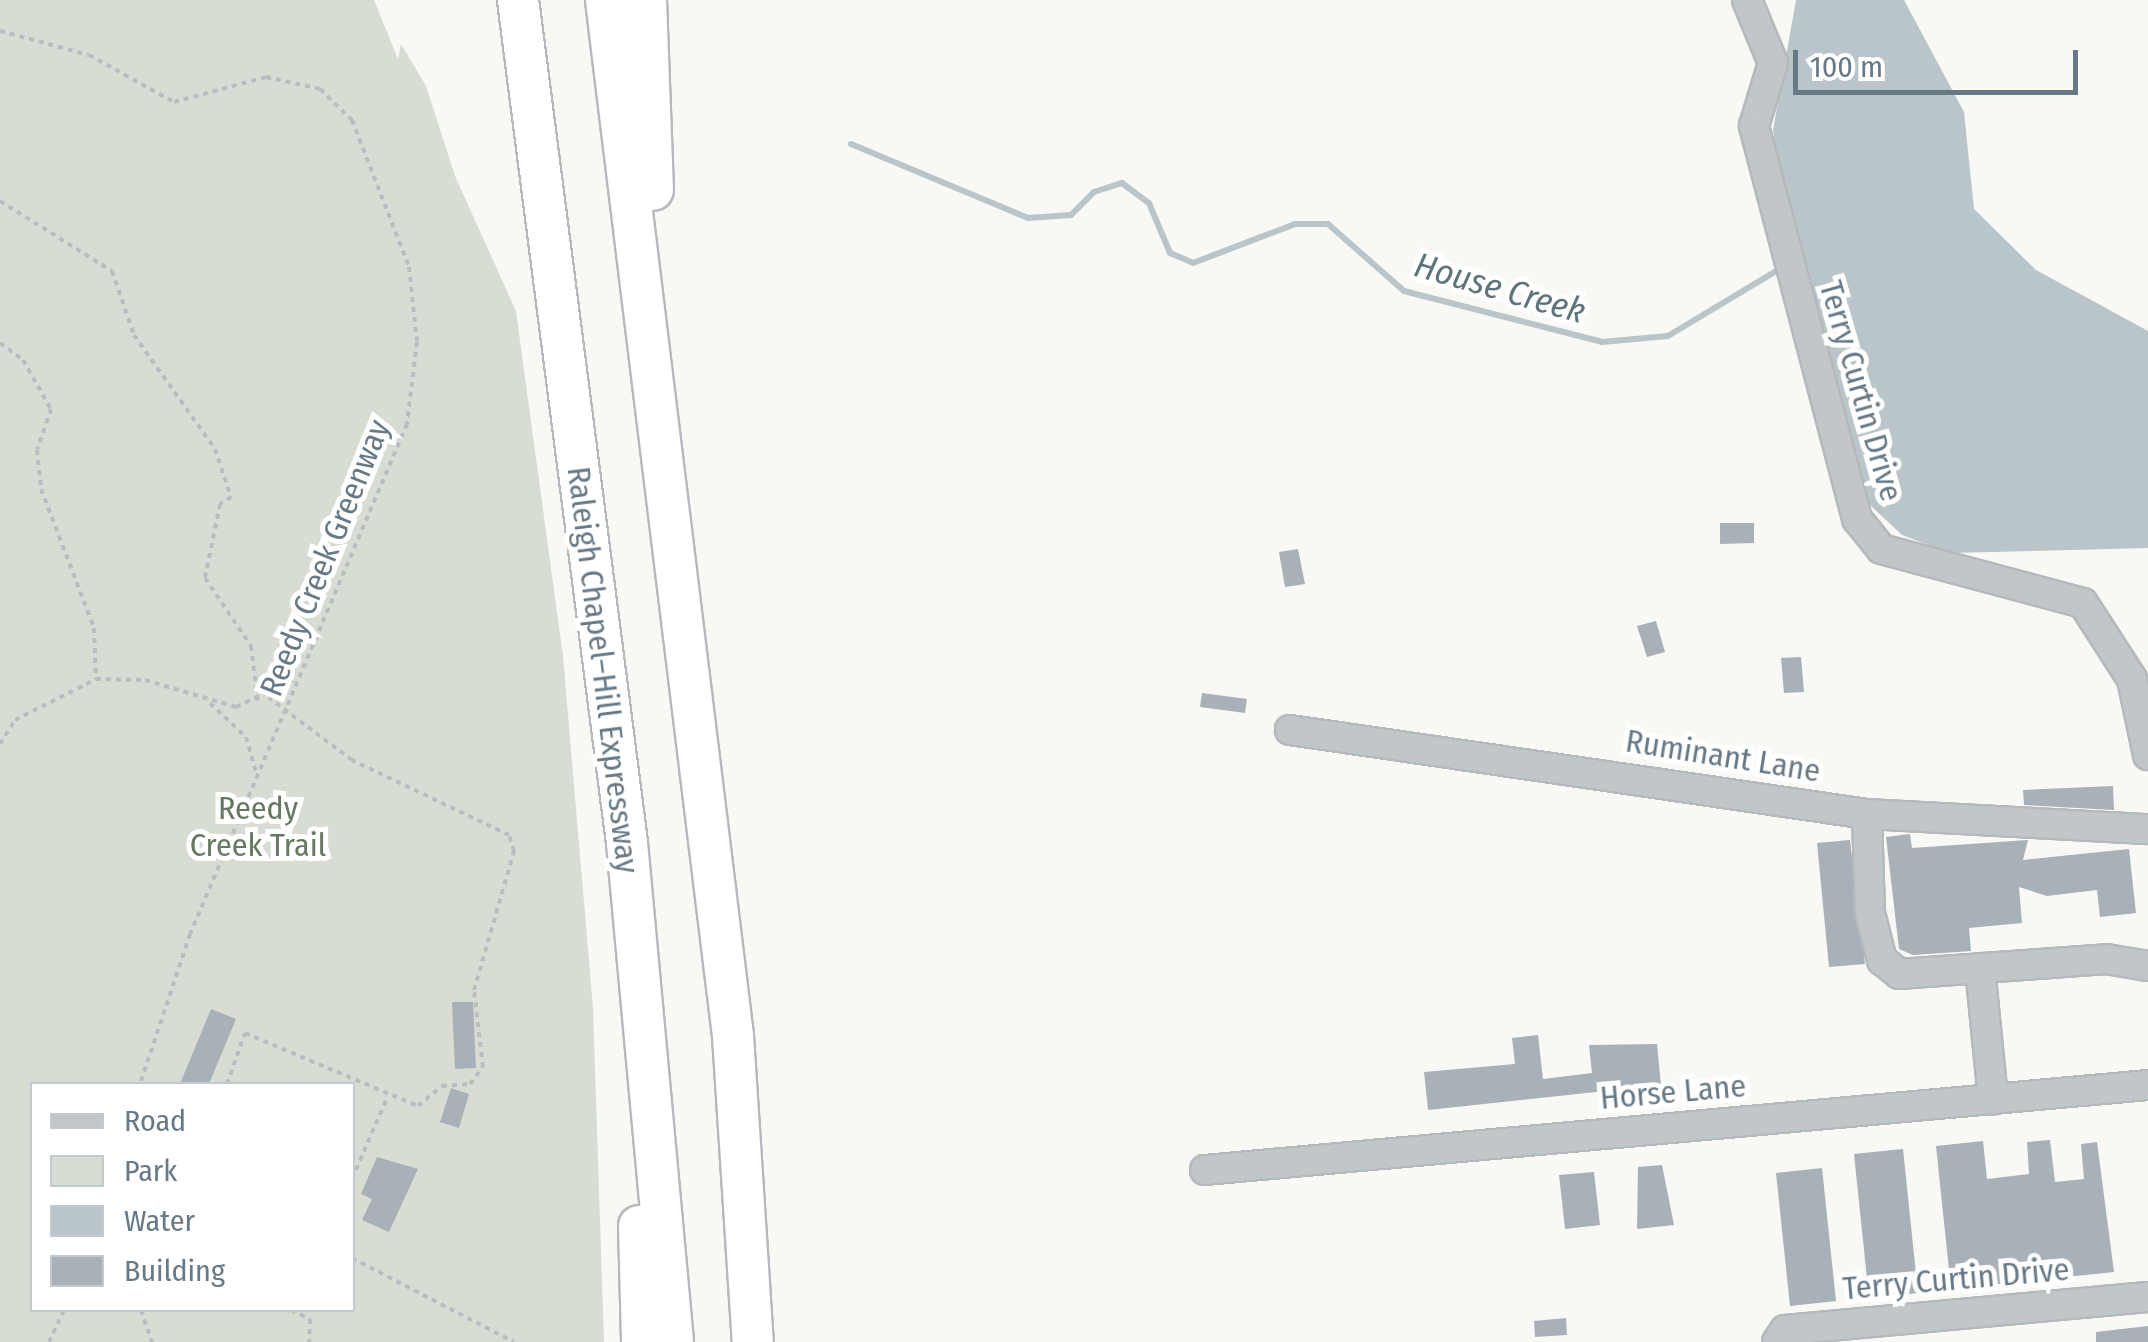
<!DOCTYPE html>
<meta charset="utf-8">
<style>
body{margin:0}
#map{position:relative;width:2148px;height:1342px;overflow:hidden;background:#f8f8f5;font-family:"Fira Sans Condensed",sans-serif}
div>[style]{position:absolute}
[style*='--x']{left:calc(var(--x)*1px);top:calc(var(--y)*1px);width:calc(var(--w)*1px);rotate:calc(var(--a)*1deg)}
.green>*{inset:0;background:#d8ddd4}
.water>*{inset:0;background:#b9c5c9}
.stream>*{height:6px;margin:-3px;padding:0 3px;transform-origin:3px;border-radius:3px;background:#b9c5c9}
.building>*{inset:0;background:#a8b1b7}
.path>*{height:4px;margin-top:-2px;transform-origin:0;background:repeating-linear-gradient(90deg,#b9bdc0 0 5px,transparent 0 10px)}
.roads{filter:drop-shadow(2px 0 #b5b9bc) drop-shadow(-2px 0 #b5b9bc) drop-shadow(0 2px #b5b9bc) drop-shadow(0 -2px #b5b9bc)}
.minor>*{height:28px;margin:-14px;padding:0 14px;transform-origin:14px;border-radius:14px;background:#c1c6c9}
.highway>*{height:40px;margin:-20px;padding:0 20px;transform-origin:20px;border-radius:20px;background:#fff}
span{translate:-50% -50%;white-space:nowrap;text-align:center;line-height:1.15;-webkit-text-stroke:10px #fff;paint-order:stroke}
.street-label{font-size:32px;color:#677986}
.park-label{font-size:32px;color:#667862}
.water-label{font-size:35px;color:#5e747b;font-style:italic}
.legend{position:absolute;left:30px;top:1082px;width:325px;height:230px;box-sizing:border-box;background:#fff;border:2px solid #c2c9cf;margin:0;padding:12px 18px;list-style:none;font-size:30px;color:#677986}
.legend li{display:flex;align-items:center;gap:20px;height:50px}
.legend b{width:50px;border:2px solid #c2c9cf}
.scale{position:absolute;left:1793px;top:50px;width:285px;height:45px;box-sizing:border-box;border:5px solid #677986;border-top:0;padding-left:12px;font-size:30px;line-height:35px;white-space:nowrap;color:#677986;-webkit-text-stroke:8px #fff;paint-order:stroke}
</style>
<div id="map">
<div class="green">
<div style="clip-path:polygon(evenodd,0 0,374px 0,398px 59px,401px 44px,426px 86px,455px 176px,516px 311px,563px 656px,593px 1008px,604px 1342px,0 1342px,0 0,32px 1084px,352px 1084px,352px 1310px,32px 1310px,32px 1084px)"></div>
</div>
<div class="water">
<div style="clip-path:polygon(1796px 0,1904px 0,1964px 112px,1974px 209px,2036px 270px,2148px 331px,2148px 548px,1950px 553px,1902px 535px,1870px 505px,1796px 261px,1777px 158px,1773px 130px)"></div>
</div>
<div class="stream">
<div style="--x:851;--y:144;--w:192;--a:22.7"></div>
<div style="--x:1028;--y:218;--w:43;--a:-4"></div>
<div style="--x:1071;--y:215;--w:33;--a:-45"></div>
<div style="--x:1094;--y:192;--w:29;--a:-18"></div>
<div style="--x:1122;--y:183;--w:34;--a:37"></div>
<div style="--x:1149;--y:203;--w:54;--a:67.2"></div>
<div style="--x:1170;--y:253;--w:25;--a:23"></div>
<div style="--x:1193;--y:263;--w:109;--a:-20.9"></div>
<div style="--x:1295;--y:224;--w:33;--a:0"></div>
<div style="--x:1328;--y:224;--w:101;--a:41.4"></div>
<div style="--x:1404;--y:291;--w:204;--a:14.4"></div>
<div style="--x:1602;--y:342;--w:66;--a:-5.2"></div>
<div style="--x:1668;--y:336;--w:132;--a:-31"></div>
</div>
<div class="building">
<div style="clip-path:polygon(1720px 523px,1754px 523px,1754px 543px,1720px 544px)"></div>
<div style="clip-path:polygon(1298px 549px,1305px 584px,1285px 587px,1279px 552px)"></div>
<div style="clip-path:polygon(1656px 621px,1665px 652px,1647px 657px,1637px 626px)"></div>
<div style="clip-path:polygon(1801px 657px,1804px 692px,1784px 693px,1781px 658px)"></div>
<div style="clip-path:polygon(1202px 693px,1247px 699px,1245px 713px,1200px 707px)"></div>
<div style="clip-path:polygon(2113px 786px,2114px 810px,2024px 805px,2023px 790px)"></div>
<div style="clip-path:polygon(1910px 834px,1912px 848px,2028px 840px,2023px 860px,2129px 849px,2136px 913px,2100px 917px,2097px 890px,2047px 896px,2019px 887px,2022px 923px,1969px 928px,1971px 951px,1913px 955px,1899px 949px,1886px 837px)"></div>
<div style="clip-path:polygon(1850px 840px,1865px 964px,1829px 967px,1817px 843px)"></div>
<div style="clip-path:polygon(452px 1002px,473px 1002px,476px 1068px,455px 1069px)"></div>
<div style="clip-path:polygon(211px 1009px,236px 1019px,209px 1084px,180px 1084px)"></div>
<div style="clip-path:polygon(1538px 1035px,1543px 1079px,1592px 1073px,1589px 1045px,1657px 1044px,1661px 1085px,1428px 1110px,1424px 1072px,1515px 1064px,1512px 1038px)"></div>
<div style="clip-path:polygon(451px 1088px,469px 1094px,459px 1128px,440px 1122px)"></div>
<div style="clip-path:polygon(2050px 1140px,2055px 1182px,2084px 1179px,2081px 1144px,2097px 1142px,2114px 1272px,1951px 1289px,1936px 1146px,1983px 1141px,1987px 1179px,2029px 1174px,2027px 1142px)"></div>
<div style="clip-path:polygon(1903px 1149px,1918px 1293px,1869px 1298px,1854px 1154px)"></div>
<div style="clip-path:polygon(377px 1157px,418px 1169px,389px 1232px,362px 1220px,372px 1199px,361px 1194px)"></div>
<div style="clip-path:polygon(1662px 1165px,1674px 1225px,1637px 1229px,1638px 1167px)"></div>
<div style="clip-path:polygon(1822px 1168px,1836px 1301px,1790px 1306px,1776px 1173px)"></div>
<div style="clip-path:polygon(1594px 1172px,1600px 1225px,1565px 1229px,1559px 1175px)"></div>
<div style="clip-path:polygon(1566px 1318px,1567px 1335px,1535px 1337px,1534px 1321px)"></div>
<div style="clip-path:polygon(2148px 1326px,2148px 1342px,2096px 1342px,2096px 1332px)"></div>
</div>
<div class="path">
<div style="--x:0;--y:31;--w:92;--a:15.1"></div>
<div style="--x:89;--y:55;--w:97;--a:28.9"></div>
<div style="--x:174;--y:102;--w:95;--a:-15.2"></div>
<div style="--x:266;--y:77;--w:55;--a:12.5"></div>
<div style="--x:320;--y:89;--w:45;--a:44.1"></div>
<div style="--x:352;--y:120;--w:158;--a:68.8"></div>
<div style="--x:409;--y:267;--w:75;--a:83.9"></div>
<div style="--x:417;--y:342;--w:83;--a:97"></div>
<div style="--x:407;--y:424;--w:554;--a:113.05"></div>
<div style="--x:190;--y:934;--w:158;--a:108.4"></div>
<div style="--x:0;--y:201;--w:132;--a:32"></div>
<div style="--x:112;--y:271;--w:68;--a:71"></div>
<div style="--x:134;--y:335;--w:140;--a:54.6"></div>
<div style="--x:215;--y:449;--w:51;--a:71.6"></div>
<div style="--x:231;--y:497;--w:13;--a:148"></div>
<div style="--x:220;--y:504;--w:76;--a:101.5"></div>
<div style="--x:205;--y:578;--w:82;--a:55.9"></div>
<div style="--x:251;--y:646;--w:57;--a:83"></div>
<div style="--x:0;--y:343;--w:29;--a:36"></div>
<div style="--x:23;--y:360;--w:56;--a:60.3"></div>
<div style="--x:51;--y:409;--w:43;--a:108.9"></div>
<div style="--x:37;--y:450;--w:39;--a:84"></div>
<div style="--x:41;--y:489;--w:149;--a:69.1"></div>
<div style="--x:94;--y:628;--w:51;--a:87.8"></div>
<div style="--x:210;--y:703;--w:50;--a:43.4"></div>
<div style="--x:246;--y:737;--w:40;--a:74"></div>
<div style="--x:0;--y:744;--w:28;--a:-58"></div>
<div style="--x:15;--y:720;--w:91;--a:-26.8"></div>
<div style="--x:96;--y:679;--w:49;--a:1.2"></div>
<div style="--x:145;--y:680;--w:95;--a:16.5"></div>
<div style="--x:236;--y:707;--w:63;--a:-25.3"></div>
<div style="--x:227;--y:1084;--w:54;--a:-70.6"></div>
<div style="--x:245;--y:1033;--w:188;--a:22.9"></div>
<div style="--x:418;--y:1106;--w:31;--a:-40"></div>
<div style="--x:442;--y:1086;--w:28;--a:-4"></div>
<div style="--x:470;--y:1084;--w:21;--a:-53"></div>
<div style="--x:483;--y:1067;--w:78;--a:-96.7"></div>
<div style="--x:474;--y:990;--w:145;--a:-73.9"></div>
<div style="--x:514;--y:851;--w:17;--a:-107"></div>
<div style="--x:509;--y:835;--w:174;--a:-154.5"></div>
<div style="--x:352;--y:760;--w:104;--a:-143.2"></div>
<div style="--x:352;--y:1179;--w:90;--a:-66.6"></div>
<div style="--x:352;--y:1258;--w:182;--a:27.4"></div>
<div style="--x:141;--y:1310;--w:34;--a:71"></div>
<div style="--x:291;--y:1310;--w:21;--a:25"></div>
<div style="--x:310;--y:1319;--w:23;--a:92"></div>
<div style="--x:49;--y:1342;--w:35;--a:-65"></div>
</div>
<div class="roads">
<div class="minor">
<div style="--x:1747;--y:0;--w:68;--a:67.6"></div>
<div style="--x:1773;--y:63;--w:66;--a:106.8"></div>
<div style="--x:1754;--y:126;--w:406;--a:75.3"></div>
<div style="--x:1857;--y:519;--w:38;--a:51"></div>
<div style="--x:1881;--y:549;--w:209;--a:15"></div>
<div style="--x:2083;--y:603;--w:90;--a:57.2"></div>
<div style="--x:2132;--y:679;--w:78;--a:78.1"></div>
<div style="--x:1290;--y:730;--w:583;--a:8.28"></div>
<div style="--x:1867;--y:814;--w:281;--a:3.1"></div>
<div style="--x:1867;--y:814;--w:99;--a:88.3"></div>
<div style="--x:1870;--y:913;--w:49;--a:75.7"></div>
<div style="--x:1882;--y:960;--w:22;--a:39"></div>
<div style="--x:1899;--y:974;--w:208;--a:-4.1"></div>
<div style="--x:2106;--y:959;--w:43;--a:9.5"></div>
<div style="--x:1980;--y:968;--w:132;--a:84.3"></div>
<div style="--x:1205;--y:1170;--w:947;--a:-5.15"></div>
<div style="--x:1777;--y:1342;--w:14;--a:-56"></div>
<div style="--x:1785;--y:1330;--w:364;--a:-5.2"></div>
</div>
<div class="highway">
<div style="--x:518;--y:0;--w:850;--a:82.63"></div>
<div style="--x:627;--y:843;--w:501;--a:84.73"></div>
<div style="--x:606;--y:0;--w:1044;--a:83.01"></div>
<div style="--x:733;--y:1036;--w:307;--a:86.3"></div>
<div style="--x:646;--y:0;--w:190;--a:87.9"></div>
<div style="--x:639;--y:1226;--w:116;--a:88.5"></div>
</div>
</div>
<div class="street-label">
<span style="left:1861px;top:391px;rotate:74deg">Terry Curtin Drive</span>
<span style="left:325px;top:558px;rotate:-68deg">Reedy Creek Greenway</span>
<span style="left:603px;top:670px;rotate:83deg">Raleigh Chapel–Hill Expressway</span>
<span style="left:1723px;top:756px;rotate:9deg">Ruminant Lane</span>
<span style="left:1673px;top:1092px;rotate:-5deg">Horse Lane</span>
<span style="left:1956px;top:1279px;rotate:-5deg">Terry Curtin Drive</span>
</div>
<div class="park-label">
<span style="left:258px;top:827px">Reedy<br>Creek Trail</span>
</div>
<div class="water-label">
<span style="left:1500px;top:288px;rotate:16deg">House Creek</span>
</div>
<ul class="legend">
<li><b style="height:12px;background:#c1c6c9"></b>Road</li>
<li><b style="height:28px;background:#d8ddd4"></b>Park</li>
<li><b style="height:28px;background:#b9c5c9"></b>Water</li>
<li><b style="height:28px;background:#a8b1b7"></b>Building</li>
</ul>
<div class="scale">100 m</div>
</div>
